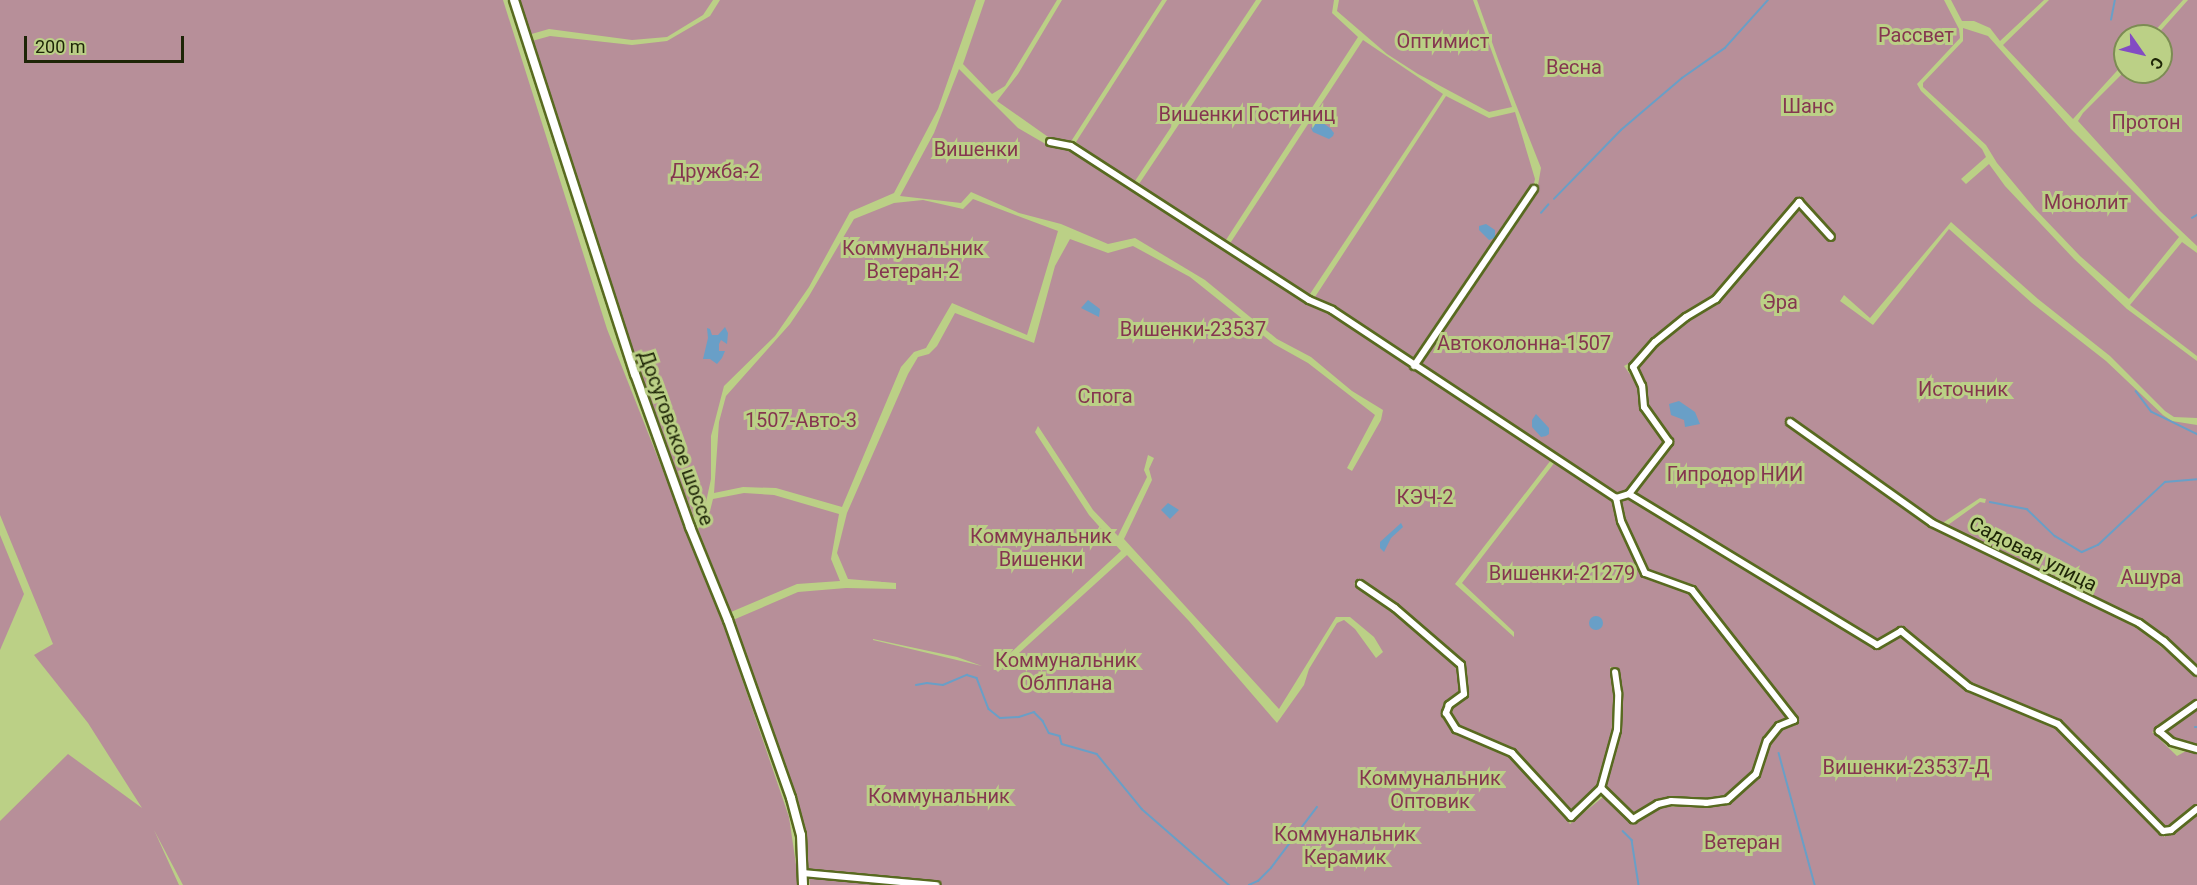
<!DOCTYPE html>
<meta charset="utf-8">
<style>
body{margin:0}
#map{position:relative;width:2197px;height:885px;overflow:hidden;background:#bbd086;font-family:Roboto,sans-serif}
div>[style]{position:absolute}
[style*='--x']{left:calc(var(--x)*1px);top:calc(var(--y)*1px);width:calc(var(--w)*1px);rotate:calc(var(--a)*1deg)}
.green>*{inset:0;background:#b78f99}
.water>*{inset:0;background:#699fc7}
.round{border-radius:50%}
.stream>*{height:1.5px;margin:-0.75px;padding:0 0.75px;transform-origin:0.75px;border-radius:0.75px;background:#699fc7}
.roads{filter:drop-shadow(2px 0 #586a20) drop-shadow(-2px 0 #586a20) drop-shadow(0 2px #586a20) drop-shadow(0 -2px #586a20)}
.minor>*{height:6px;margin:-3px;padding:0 3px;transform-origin:3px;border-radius:3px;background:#fff}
.major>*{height:8px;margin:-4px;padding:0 4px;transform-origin:4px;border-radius:4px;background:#fff}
span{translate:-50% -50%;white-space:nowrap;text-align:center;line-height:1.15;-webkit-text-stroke:6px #bbd086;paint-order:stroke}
.park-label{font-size:20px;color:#853650}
.street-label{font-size:20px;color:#1e2507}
.north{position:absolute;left:2113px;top:24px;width:60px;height:60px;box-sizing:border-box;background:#bbd086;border:2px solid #7c8c53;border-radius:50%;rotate:124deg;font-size:16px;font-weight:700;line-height:24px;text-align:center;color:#1e2507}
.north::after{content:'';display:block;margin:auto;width:21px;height:27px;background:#834cc3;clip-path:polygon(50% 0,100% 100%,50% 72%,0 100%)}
.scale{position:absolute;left:24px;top:36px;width:160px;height:27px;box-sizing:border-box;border:3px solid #1e2507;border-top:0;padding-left:8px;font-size:18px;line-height:21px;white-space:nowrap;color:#1e2507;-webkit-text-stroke:4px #bbd086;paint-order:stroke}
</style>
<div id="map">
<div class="green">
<div style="clip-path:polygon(0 0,503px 0,607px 329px,722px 620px,789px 817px,799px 885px,183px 885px,154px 830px,179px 885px,0 885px,0 821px,68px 754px,142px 808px,88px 723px,34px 655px,53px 644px,0 515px)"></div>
<div style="clip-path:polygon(518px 0,713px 0,703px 15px,667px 37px,632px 40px,549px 29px,528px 35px)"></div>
<div style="clip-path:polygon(720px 0,976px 0,938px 109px,894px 193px,850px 212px,809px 287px,775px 336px,724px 386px,711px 436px,711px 479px,706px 502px,694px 517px,624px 340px,597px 260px,532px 41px,550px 36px,632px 45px,667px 41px,710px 16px)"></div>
<div style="clip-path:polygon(985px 0,1057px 0,1005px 86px,992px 94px,963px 64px)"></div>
<div style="clip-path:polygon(1062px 0,1162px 0,1070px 143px,1051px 139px,997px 101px,1018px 74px)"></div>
<div style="clip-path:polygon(1167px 0,1256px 0,1133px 184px,1076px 142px)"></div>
<div style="clip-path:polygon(1262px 0,1334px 0,1332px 13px,1358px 37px,1224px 243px,1137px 187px)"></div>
<div style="clip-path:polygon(1339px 0,1473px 0,1512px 107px,1489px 112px,1418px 74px,1387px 54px,1337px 11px)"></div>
<div style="clip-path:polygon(1477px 0,1944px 0,1959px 29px,1960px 38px,1917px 84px,1921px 91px,1982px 149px,1986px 157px,1961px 179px,1966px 184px,1989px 164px,2005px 186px,2074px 259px,2127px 309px,2197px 361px,2197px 418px,2174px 417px,2165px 411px,2110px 356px,2038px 299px,1951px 222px,1870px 318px,1844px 295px,1840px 301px,1873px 325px,1949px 229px,2032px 303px,2106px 361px,2163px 415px,2172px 421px,2197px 425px,2197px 670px,2141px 623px,2077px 593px,1948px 525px,1980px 502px,1985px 503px,1986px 499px,1980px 498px,1941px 524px,1789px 417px,1785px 422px,1912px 513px,2139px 629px,2191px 671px,2197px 677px,2197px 701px,2152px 732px,2177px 756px,2186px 751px,2197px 752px,2197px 807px,2182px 820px,2163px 829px,2060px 723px,1973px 687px,1904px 631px,1896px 628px,1877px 642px,1634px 495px,1672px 442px,1646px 402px,1648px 391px,1642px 381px,1639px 367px,1661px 340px,1713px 305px,1798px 206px,1830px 241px,1833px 237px,1799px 198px,1711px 299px,1656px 336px,1632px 362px,1624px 366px,1640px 388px,1639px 407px,1666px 442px,1627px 493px,1614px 494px,1421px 363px,1537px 191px,1541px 168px,1498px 59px)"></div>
<div style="clip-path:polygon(1951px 0,2044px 0,2000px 41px,1990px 28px,1974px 21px,1962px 21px)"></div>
<div style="clip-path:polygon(2049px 0,2183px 0,2150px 36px,2125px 36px,2125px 62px,2073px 119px,2003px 45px)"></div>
<div style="clip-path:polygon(2188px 0,2197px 0,2197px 246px,2160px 211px,2078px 121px,2083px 113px,2125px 71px,2161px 72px,2161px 36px,2156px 36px)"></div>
<div style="clip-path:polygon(1963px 28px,1988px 36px,2071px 129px,2179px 237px,2129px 299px,2080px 256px,2036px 210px,1997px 163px,1986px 145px,1923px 87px,1923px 83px,1963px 41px)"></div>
<div style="clip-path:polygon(1363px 40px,1443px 94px,1308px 297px,1229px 245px)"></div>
<div style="clip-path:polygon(evenodd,959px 69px,1018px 128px,1049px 146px,1071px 151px,1304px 301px,1322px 307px,1551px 460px,1455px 584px,1514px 637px,1514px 632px,1462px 583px,1555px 462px,1612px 499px,1641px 574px,1689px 592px,1790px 717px,1779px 723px,1765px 739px,1753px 772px,1741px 786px,1727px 795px,1705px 799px,1672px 797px,1659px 799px,1633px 814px,1604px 788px,1622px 719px,1617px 668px,1610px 667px,1614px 689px,1614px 726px,1605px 761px,1597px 788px,1571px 812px,1515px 752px,1459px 727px,1451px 717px,1453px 708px,1465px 699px,1467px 680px,1464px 661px,1397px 605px,1357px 579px,1354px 584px,1400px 614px,1459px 665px,1458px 695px,1446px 705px,1455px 731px,1512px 757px,1570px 824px,1603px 797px,1633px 822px,1659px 807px,1707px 806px,1728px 802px,1748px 789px,1760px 775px,1766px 754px,1780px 728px,1795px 722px,1693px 588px,1648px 572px,1624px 521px,1621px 500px,1633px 499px,1692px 539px,1876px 649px,1899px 635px,1907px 637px,1914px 647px,1971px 691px,2057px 726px,2164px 837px,2197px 812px,2197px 885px,810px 885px,798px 801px,733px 620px,798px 592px,846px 588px,896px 589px,896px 583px,848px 579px,837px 553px,847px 513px,908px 374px,918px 357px,929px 354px,937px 346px,955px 313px,1034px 343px,1055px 266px,1070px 239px,1108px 253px,1133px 246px,1190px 277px,1274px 344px,1308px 363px,1375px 415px,1347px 468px,1352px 471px,1381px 420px,1383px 410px,1352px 391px,1311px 357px,1277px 339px,1205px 280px,1135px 238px,1108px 244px,1061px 224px,1019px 213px,971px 192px,961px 203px,900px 196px,934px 133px,959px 69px,1038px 426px,1093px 510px,1118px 536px,1147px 477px,1144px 470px,1148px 455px,1154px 458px,1149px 469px,1152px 480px,1124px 539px,1279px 709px,1336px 617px,1350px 617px,1374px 637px,1383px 652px,1376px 658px,1355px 629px,1344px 620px,1337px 623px,1309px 669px,1304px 685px,1277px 723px,1189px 621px,1127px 555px,998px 672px,994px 668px,1121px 551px,1089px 515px,1035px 432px,1038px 426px,959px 69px,873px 639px,957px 657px,982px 666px,873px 640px,873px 639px)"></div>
<div style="clip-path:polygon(1446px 96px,1489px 118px,1515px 112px,1535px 179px,1533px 188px,1415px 362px,1315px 297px)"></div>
<div style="clip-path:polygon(973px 199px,1058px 231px,1027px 335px,952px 303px,926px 348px,914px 352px,901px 367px,842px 507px,776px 488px,743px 487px,714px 493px,719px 422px,726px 396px,790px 324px,809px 296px,854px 219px,894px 203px,923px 200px,963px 209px)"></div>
<div style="clip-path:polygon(2182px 242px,2197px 253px,2197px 356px,2130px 305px)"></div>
<div style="clip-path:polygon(744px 493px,774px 495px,839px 514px,831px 559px,840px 581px,797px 584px,731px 612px,698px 529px,710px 511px,713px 499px)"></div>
<div style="clip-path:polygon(0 535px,24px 594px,0 650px)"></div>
<div style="clip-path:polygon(2197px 708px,2197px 747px,2186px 746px,2169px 736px,2166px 732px,2168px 727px)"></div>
</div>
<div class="water">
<div style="clip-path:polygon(1315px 123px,1323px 123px,1330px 128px,1334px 133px,1333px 136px,1329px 139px,1313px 132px,1311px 128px)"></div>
<div style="clip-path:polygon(1486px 224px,1495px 230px,1495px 238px,1489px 240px,1479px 230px,1479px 226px)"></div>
<div style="clip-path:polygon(1088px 300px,1100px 309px,1099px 317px,1081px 308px)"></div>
<div style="clip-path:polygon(725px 327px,728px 333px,727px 344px,721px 340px,719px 344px,719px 351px,725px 351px,722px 358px,717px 364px,710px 359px,703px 359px,708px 338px,707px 328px,710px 329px,712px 335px,718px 335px)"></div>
<div style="clip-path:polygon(1679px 401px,1695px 412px,1700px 424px,1685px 427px,1684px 420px,1671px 415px,1669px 404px)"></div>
<div style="clip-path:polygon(1536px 414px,1549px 428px,1549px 434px,1546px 436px,1541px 437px,1532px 427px,1532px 420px)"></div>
<div style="clip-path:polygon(1168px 503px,1179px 510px,1170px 519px,1161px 510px)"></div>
<div style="clip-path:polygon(1401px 523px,1403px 527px,1391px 538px,1384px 552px,1380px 548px,1380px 542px)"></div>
<div class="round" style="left:1589px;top:616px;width:14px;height:14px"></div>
</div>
<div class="stream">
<div style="--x:2111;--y:20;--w:20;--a:-79"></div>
<div style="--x:1554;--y:199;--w:96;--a:-45.8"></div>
<div style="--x:1621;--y:130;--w:80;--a:-40.4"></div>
<div style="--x:1682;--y:78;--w:52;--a:-34.9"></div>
<div style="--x:1725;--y:48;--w:64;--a:-48.1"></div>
<div style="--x:1541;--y:213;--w:11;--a:-49"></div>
<div style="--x:2192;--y:218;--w:6;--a:-31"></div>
<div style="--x:2136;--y:391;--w:26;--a:53"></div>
<div style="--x:2152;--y:412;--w:50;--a:26.1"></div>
<div style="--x:1990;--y:502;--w:38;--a:11"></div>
<div style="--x:2027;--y:509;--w:39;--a:44"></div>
<div style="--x:2055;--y:536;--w:31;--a:31"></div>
<div style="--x:2082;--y:552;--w:17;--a:-24"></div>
<div style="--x:2098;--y:545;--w:92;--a:-43.2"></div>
<div style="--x:2165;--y:482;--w:32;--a:-5"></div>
<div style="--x:916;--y:685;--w:11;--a:-10"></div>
<div style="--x:927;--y:683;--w:16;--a:7"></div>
<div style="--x:943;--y:685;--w:26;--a:-23"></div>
<div style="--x:967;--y:675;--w:10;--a:17"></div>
<div style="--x:977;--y:678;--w:33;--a:69"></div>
<div style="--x:989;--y:709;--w:14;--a:39"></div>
<div style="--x:1000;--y:718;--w:19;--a:-3"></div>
<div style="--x:1019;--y:717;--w:16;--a:-18"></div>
<div style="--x:1034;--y:712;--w:13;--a:45"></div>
<div style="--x:1043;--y:721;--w:13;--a:63"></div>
<div style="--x:1049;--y:733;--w:11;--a:15"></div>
<div style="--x:1060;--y:736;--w:8;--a:76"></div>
<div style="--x:1062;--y:744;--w:36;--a:16"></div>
<div style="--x:1097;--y:754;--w:71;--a:50.7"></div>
<div style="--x:1142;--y:809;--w:116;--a:41.1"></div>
<div style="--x:2195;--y:727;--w:2;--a:0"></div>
<div style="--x:1779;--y:753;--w:137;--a:74.7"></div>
<div style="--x:1623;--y:831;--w:13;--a:45"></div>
<div style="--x:1632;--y:840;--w:46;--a:81.2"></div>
<div style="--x:1249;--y:885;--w:10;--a:-24"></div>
<div style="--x:1258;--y:881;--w:18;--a:-45"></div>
<div style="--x:1271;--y:868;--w:76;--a:-53"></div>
</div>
<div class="roads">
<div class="minor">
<div style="--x:1050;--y:142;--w:21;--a:11"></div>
<div style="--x:1071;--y:146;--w:283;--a:32.9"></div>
<div style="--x:1309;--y:300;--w:25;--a:23"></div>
<div style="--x:1332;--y:310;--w:341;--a:33.5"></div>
<div style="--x:1616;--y:498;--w:14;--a:-17"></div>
<div style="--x:1629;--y:494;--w:66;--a:-52.4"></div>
<div style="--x:1669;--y:442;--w:43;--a:-125.5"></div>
<div style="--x:1644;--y:407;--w:21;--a:-95"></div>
<div style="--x:1642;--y:386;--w:21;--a:-115"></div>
<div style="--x:1633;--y:367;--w:33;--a:-49"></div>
<div style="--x:1655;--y:342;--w:40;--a:-39"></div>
<div style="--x:1686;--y:317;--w:35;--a:-31"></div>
<div style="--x:1716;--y:299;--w:128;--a:-49.4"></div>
<div style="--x:1799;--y:202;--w:47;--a:47.6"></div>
<div style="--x:1414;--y:366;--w:214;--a:-55.9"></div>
<div style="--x:1790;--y:422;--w:174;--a:35.4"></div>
<div style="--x:1932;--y:523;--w:230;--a:25.8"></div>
<div style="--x:2139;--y:623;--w:31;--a:36"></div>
<div style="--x:2164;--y:641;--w:45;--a:43.2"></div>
<div style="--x:1629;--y:494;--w:290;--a:31.3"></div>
<div style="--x:1877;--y:645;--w:28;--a:-30"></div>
<div style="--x:1901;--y:631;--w:88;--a:39.5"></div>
<div style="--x:1969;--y:687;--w:96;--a:22.6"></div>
<div style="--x:2058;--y:724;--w:150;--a:45.5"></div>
<div style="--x:2163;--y:831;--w:8;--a:-7"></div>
<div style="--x:2171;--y:830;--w:33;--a:-39"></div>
<div style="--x:1360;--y:584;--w:42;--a:34.4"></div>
<div style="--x:1395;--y:608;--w:87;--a:40.8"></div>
<div style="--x:1461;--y:665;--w:29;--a:84"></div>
<div style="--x:1464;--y:694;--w:19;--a:144"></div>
<div style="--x:1449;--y:705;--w:9;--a:111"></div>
<div style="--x:1446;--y:713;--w:19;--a:58"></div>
<div style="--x:1456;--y:729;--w:61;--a:23.2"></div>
<div style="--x:1512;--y:753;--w:87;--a:47.3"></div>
<div style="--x:1571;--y:817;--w:42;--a:-44"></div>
<div style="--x:1601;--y:788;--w:60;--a:-74.6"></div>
<div style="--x:1617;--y:730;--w:37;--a:-88"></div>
<div style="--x:1618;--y:693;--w:21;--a:-98"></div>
<div style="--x:2197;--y:704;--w:47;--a:144.6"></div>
<div style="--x:2159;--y:731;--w:17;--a:40"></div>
<div style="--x:2172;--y:742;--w:26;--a:16"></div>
<div style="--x:1601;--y:788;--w:45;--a:44.1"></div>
<div style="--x:1633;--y:819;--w:29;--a:-31"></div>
<div style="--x:1658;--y:804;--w:13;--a:-13"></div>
<div style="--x:1671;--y:801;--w:35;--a:3"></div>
<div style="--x:1706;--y:803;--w:21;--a:-8"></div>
<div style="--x:1727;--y:800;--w:39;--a:-42"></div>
<div style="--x:1756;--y:774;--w:35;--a:-72"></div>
<div style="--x:1767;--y:741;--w:19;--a:-51"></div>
<div style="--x:1779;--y:726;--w:16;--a:-22"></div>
<div style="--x:1794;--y:720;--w:165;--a:-128.1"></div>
<div style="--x:1692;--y:590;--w:50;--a:-160.1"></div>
<div style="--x:1645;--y:573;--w:57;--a:-114.8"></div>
<div style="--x:1621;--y:521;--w:24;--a:-102"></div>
<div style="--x:803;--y:873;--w:134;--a:5.2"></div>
</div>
<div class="major">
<div style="--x:514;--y:0;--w:393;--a:72.1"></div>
<div style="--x:635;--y:374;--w:163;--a:70.2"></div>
<div style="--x:690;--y:527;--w:100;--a:67.8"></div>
<div style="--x:728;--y:620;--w:189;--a:70.5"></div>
<div style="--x:791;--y:798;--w:38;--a:75"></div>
<div style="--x:801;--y:835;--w:50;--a:87.7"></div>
</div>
</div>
<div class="park-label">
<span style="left:1916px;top:35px">Рассвет</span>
<span style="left:1443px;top:41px">Оптимист</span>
<span style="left:1574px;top:67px">Весна</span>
<span style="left:1808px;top:106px">Шанс</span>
<span style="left:1247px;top:114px">Вишенки Гостиниц</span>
<span style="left:2146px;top:122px">Протон</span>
<span style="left:976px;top:149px">Вишенки</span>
<span style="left:715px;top:171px">Дружба-2</span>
<span style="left:2086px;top:202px">Монолит</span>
<span style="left:913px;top:260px">Коммунальник<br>Ветеран-2</span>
<span style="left:1780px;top:302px">Эра</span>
<span style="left:1193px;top:329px">Вишенки-23537</span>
<span style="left:1524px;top:343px">Автоколонна-1507</span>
<span style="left:1963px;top:389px">Источник</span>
<span style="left:1105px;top:396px">Спога</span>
<span style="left:801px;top:420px">1507-Авто-3</span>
<span style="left:1735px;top:474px">Гипродор НИИ</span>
<span style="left:1425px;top:497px">КЭЧ-2</span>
<span style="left:1041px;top:548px">Коммунальник<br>Вишенки</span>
<span style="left:1562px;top:573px">Вишенки-21279</span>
<span style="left:2151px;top:577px">Ашура</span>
<span style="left:1066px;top:672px">Коммунальник<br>Облплана</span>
<span style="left:1906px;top:767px">Вишенки-23537-Д</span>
<span style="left:1430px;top:790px">Коммунальник<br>Оптовик</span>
<span style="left:939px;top:796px">Коммунальник</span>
<span style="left:1345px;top:846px">Коммунальник<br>Керамик</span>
<span style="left:1742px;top:842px">Ветеран</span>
</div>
<div class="street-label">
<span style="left:676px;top:438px;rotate:70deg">Досуговское шоссе</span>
<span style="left:2033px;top:554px;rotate:27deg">Садовая улица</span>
</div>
<div class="north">С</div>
<div class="scale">200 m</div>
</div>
